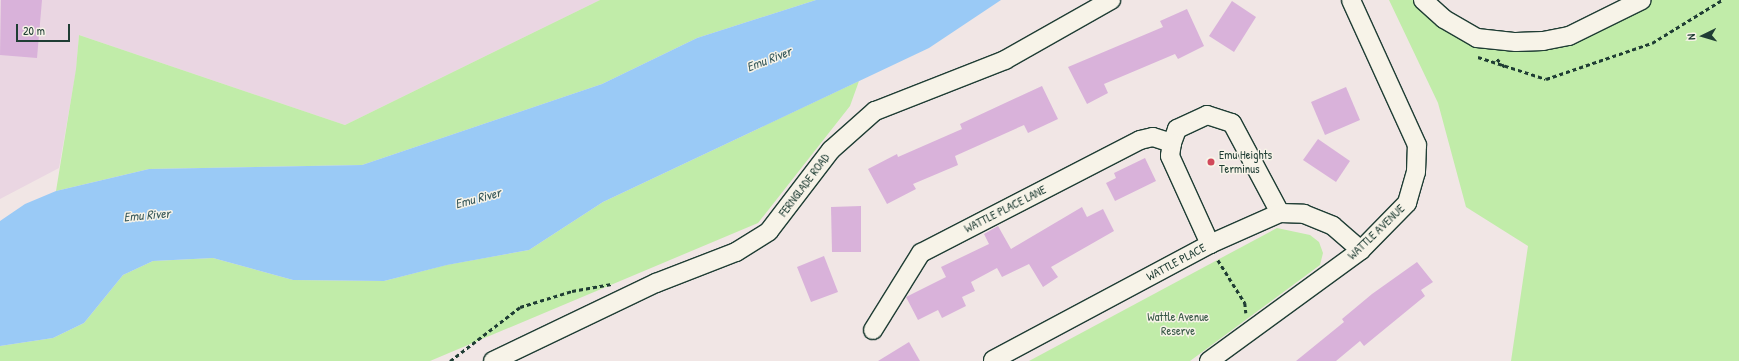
<!DOCTYPE html>
<style>
body{margin:0}
#map{position:relative;width:1739px;height:361px;overflow:hidden;background:#f1e6e5;font-family:"Patrick Hand",sans-serif}
div>[style]{position:absolute}
[style*='--x']{left:calc(var(--x)*1px);top:calc(var(--y)*1px);width:calc(var(--w)*1px);rotate:calc(var(--a)*1deg)}
.built>*{inset:0;background:#ead6e2}
.green>*{inset:0;background:#c1eca9}
.water>*{inset:0;background:#9acaf6}
.building>*{inset:0;background:#d9b2da}
.path>*{height:2.5px;margin-top:-1.25px;transform-origin:0;background:repeating-linear-gradient(90deg,#1f3d34 0 4px,transparent 0 7px)}
.roads{filter:drop-shadow(1px 0 #1f3d34) drop-shadow(-1px 0 #1f3d34) drop-shadow(0 1px #1f3d34) drop-shadow(0 -1px #1f3d34)}
.street>*{height:18px;margin:-9px;padding:0 9px;transform-origin:9px;border-radius:9px;background:#f7f3e8}
.dots>*{width:11px;height:11px;translate:-50% -50%;box-sizing:border-box;border:2px solid #f7f3e8;border-radius:50%}
span{translate:-50% -50%;white-space:nowrap;text-align:center;line-height:1.15;-webkit-text-stroke:3px #f7f3e8;paint-order:stroke}
.poi-label{font-size:12px;color:#1f3d34}
.left{translate:0 -50%;text-align:left}
.street-label{font-size:12px;color:#1f3d34}
.park-label{font-size:12px;color:#375746}
.water-label{font-size:13px;color:#38595b;font-style:italic}
.north{position:absolute;left:1683px;top:16px;width:40px;height:40px;-webkit-text-stroke:3px #f7f3e8;paint-order:stroke;rotate:265deg;font-size:11px;font-weight:700;line-height:16px;text-align:center;color:#1f3d34}
.north::after{content:'';display:block;margin:auto;width:14px;height:18px;background:#1f3d34;clip-path:polygon(50% 0,100% 100%,50% 72%,0 100%)}
.scale{position:absolute;left:16px;top:24px;width:54px;height:18px;box-sizing:border-box;border:2px solid #1f3d34;border-top:0;padding-left:5px;font-size:12px;line-height:14px;white-space:nowrap;color:#1f3d34;-webkit-text-stroke:3px #f7f3e8;paint-order:stroke}
</style>
<div id="map">
<div class="built">
<div style="clip-path:polygon(0 0,600px 0,345px 125px,79px 35px,76px 71px,59px 168px,0 199px)"></div>
</div>
<div class="green">
<div style="clip-path:polygon(600px 0,816px 0,697px 38px,602px 84px,362px 165px,149px 169px,56px 191px,76px 69px,79px 35px,345px 125px)"></div>
<div style="clip-path:polygon(1389px 0,1423px 0,1477px 38px,1543px 41px,1642px 0,1739px 0,1739px 361px,1511px 361px,1528px 246px,1466px 207px,1438px 103px)"></div>
<div style="clip-path:polygon(859px 81px,850px 106px,758px 223px,430px 361px,0 361px,0 346px,53px 338px,84px 323px,123px 275px,153px 261px,213px 258px,293px 280px,384px 281px,446px 265px,529px 250px,603px 202px)"></div>
<div style="clip-path:polygon(1277px 228px,1310px 235px,1319px 242px,1323px 253px,1320px 265px,1190px 361px,1029px 361px)"></div>
</div>
<div class="water">
<div style="clip-path:polygon(816px 0,1001px 0,929px 48px,603px 202px,529px 250px,447px 265px,384px 281px,293px 280px,213px 258px,153px 261px,123px 275px,84px 323px,53px 338px,0 346px,0 221px,25px 204px,56px 191px,149px 169px,362px 165px,602px 84px,697px 38px)"></div>
</div>
<div class="building">
<div style="clip-path:polygon(1px 0,42px 0,37px 58px,0 55px)"></div>
<div style="clip-path:polygon(1232px 1px,1256px 17px,1234px 52px,1209px 36px)"></div>
<div style="clip-path:polygon(1187px 9px,1204px 46px,1178px 59px,1175px 54px,1104px 84px,1108px 93px,1087px 104px,1068px 67px,1163px 27px,1160px 21px)"></div>
<div style="clip-path:polygon(1042px 86px,1058px 119px,1028px 133px,1024px 125px,955px 156px,958px 165px,913px 184px,916px 189px,887px 204px,868px 169px,897px 154px,898px 157px,962px 129px,960px 124px)"></div>
<div style="clip-path:polygon(1346px 87px,1360px 120px,1325px 135px,1311px 102px)"></div>
<div style="clip-path:polygon(1318px 139px,1350px 161px,1336px 182px,1303px 160px)"></div>
<div style="clip-path:polygon(1145px 158px,1156px 181px,1115px 201px,1106px 183px,1116px 178px,1114px 173px)"></div>
<div style="clip-path:polygon(861px 206px,861px 252px,832px 252px,831px 207px)"></div>
<div style="clip-path:polygon(1082px 207px,1087px 217px,1103px 209px,1114px 231px,1051px 267px,1058px 277px,1043px 287px,1029px 264px,1002px 277px,997px 268px,971px 282px,975px 291px,962px 297px,966px 306px,942px 318px,938px 310px,918px 320px,906px 297px,946px 277px,941px 267px,989px 244px,984px 234px,998px 226px,1011px 249px)"></div>
<div style="clip-path:polygon(824px 256px,838px 292px,811px 302px,797px 267px)"></div>
<div style="clip-path:polygon(1417px 262px,1433px 282px,1421px 290px,1425px 296px,1364px 346px,1360px 341px,1336px 361px,1296px 361px,1344px 322px,1342px 319px,1372px 294px)"></div>
<div style="clip-path:polygon(909px 342px,920px 361px,878px 361px)"></div>
</div>
<div class="path">
<div style="--x:1478;--y:57;--w:71;--a:17.9"></div>
<div style="--x:1546;--y:79;--w:112;--a:-18.8"></div>
<div style="--x:1652;--y:43;--w:82;--a:-31.6"></div>
<div style="--x:1497;--y:59;--w:11;--a:45"></div>
<div style="--x:1218;--y:260;--w:51;--a:57.9"></div>
<div style="--x:1245;--y:303;--w:10;--a:84"></div>
<div style="--x:450;--y:361;--w:88;--a:-37.6"></div>
<div style="--x:520;--y:307;--w:54;--a:-17.1"></div>
<div style="--x:572;--y:291;--w:40;--a:-10"></div>
</div>
<div class="roads">
<div class="street">
<div style="--x:1423;--y:0;--w:28;--a:42"></div>
<div style="--x:1444;--y:19;--w:38;--a:30"></div>
<div style="--x:1477;--y:38;--w:39;--a:6"></div>
<div style="--x:1516;--y:42;--w:27;--a:-2"></div>
<div style="--x:1543;--y:41;--w:26;--a:-11"></div>
<div style="--x:1569;--y:36;--w:81;--a:-26.3"></div>
<div style="--x:1172;--y:143;--w:15;--a:-70"></div>
<div style="--x:1177;--y:129;--w:33;--a:-25"></div>
<div style="--x:1207;--y:115;--w:26;--a:18"></div>
<div style="--x:1232;--y:123;--w:102;--a:61.9"></div>
<div style="--x:873;--y:330;--w:91;--a:-58.1"></div>
<div style="--x:921;--y:253;--w:246;--a:-27.3"></div>
<div style="--x:1140;--y:140;--w:13;--a:-13"></div>
<div style="--x:1153;--y:137;--w:20;--a:18"></div>
<div style="--x:1172;--y:143;--w:13;--a:99"></div>
<div style="--x:1170;--y:156;--w:97;--a:65.6"></div>
<div style="--x:993;--y:360;--w:246;--a:-28.1"></div>
<div style="--x:1210;--y:244;--w:77;--a:-23.9"></div>
<div style="--x:1280;--y:213;--w:24;--a:2"></div>
<div style="--x:1304;--y:214;--w:31;--a:22"></div>
<div style="--x:1333;--y:226;--w:37;--a:41"></div>
<div style="--x:493;--y:361;--w:181;--a:-25.6"></div>
<div style="--x:656;--y:283;--w:86;--a:-21.2"></div>
<div style="--x:736;--y:252;--w:39;--a:-32"></div>
<div style="--x:769;--y:231;--w:102;--a:-52.6"></div>
<div style="--x:831;--y:150;--w:59;--a:-41.6"></div>
<div style="--x:875;--y:111;--w:140;--a:-21.4"></div>
<div style="--x:1005;--y:60;--w:122;--a:-29.5"></div>
<div style="--x:1209;--y:361;--w:188;--a:-36.1"></div>
<div style="--x:1361;--y:250;--w:66;--a:-45.6"></div>
<div style="--x:1407;--y:203;--w:32;--a:-74"></div>
<div style="--x:1416;--y:172;--w:27;--a:-88"></div>
<div style="--x:1417;--y:145;--w:159;--a:-114.5"></div>
</div>
</div>
<div class="dots">
<div style="left:1211px;top:162px;background:#d1495b"></div>
</div>
<div class="poi-label">
<span class="left" style="left:1219px;top:162px">Emu Heights<br>Terminus</span>
</div>
<div class="street-label">
<span style="left:804px;top:185px;rotate:-53deg">FERNGLADE ROAD</span>
<span style="left:1005px;top:209px;rotate:-27deg">WATTLE PLACE LANE</span>
<span style="left:1376px;top:232px;rotate:-44deg">WATTLE AVENUE</span>
<span style="left:1176px;top:262px;rotate:-28deg">WATTLE PLACE</span>
</div>
<div class="park-label">
<span style="left:1178px;top:324px">Wattle Avenue<br>Reserve</span>
</div>
<div class="water-label">
<span style="left:769px;top:59px;rotate:-21deg">Emu River</span>
<span style="left:478px;top:198px;rotate:-15deg">Emu River</span>
<span style="left:147px;top:215px;rotate:-5deg">Emu River</span>
</div>
<div class="north">N</div>
<div class="scale">20 m</div>
</div>
